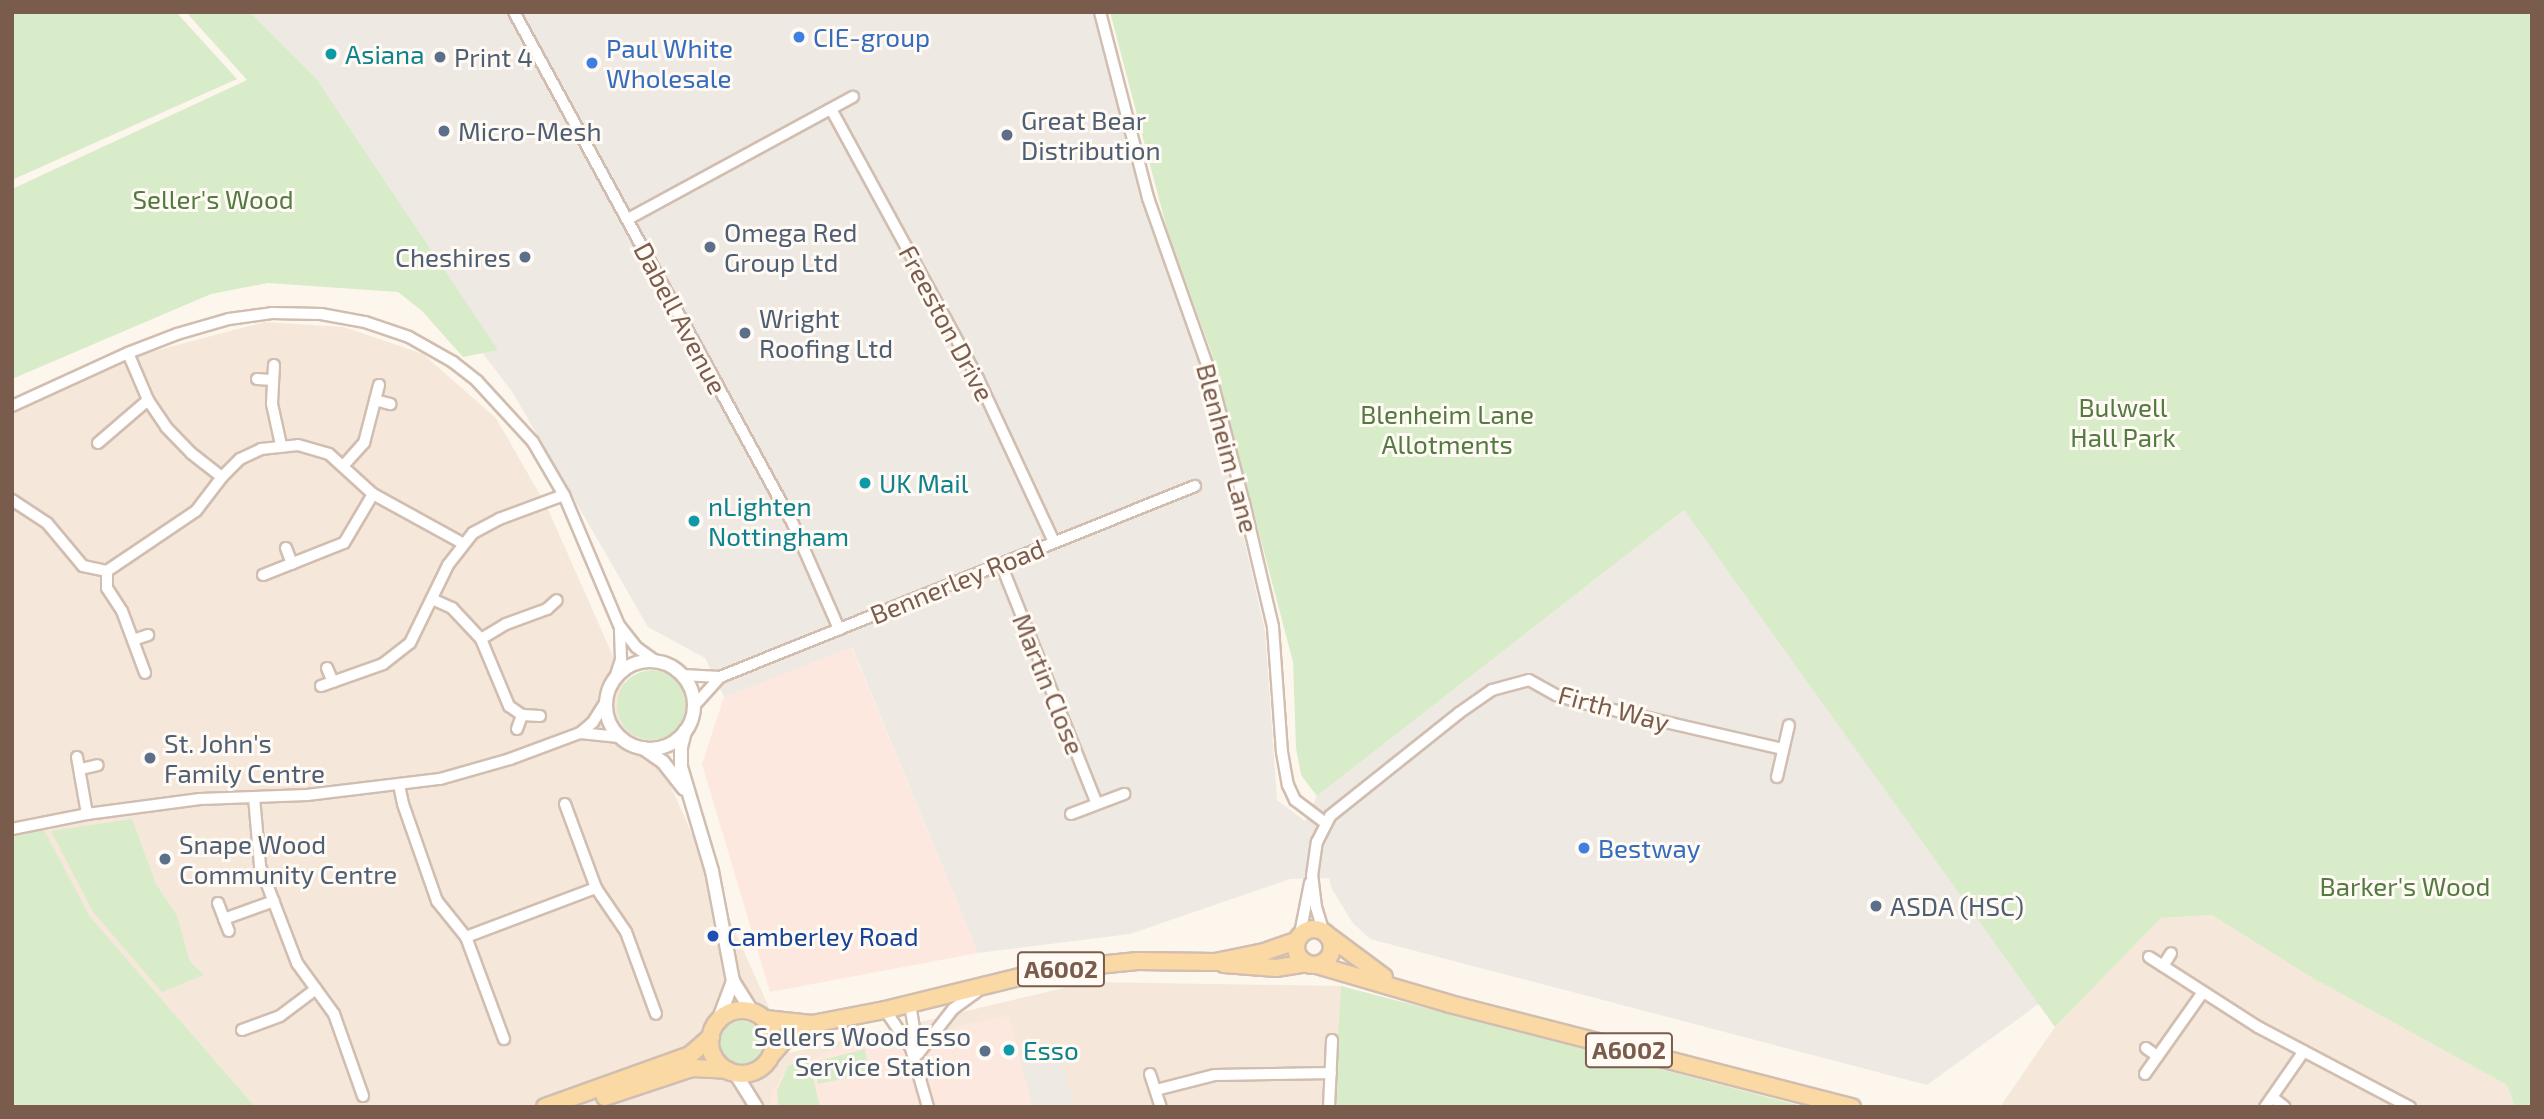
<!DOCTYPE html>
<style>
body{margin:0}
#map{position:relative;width:2544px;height:1119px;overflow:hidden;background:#fdf6ec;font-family:"Exo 2",sans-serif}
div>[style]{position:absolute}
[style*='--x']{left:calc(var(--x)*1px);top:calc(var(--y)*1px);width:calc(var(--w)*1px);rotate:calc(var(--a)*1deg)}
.residential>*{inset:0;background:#f5e8da}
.commercial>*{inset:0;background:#fde8e0}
.industrial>*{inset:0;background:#efe9e4}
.green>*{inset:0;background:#d8ecc9}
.round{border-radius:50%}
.roads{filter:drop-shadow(2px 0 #d1beb0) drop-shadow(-2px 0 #d1beb0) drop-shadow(0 2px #d1beb0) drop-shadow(0 -2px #d1beb0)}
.minor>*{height:10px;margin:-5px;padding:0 5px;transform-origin:5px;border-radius:5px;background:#fff}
.tertiary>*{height:12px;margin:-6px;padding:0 6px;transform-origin:6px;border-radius:6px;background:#fff}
.tertiary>.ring{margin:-6px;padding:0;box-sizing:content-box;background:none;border:12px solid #fff;border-radius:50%}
.primary>*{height:16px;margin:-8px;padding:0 8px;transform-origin:8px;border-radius:8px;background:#fbd9a5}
.primary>.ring{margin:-8px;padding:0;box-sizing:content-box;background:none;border:16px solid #fbd9a5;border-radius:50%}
.dots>*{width:19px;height:19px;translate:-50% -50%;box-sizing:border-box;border:4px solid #fffaf3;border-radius:50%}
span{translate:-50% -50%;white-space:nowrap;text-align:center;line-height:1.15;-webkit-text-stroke:6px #fffaf3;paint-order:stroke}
.shield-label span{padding:2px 5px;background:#fffaf3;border:2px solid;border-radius:5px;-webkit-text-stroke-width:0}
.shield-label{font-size:24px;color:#7a5c4d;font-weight:700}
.shop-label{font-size:26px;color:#366cbe}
.left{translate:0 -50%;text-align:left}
.culture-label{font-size:26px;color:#0d838f}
.service-label{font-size:26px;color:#4e5e75}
.right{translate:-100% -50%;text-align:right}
.park-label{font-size:26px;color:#537a41}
.street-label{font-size:26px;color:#7a5c4d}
.transit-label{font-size:26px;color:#164399}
.frame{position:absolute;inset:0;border:14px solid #7a5c4d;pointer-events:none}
</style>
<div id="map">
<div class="residential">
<div style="clip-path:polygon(265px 322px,344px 327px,423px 354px,496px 418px,547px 507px,789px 1053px,1089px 982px,1341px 986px,1333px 1107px,12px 1107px,12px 408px,112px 362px)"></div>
<div style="clip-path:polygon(2212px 915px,2309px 976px,2507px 1085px,2515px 1107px,2000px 1107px,2055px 1027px,2161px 918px)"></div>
</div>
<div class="commercial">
<div style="clip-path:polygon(851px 646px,978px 953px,770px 992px,702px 764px,724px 697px)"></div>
<div style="clip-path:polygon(1009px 1016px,1033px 1107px,770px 1107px,772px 1092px,782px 1075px,830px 1050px,859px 1042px,894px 1049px,931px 1041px,962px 1025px)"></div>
</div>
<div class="industrial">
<div style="clip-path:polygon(250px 12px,1092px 12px,1149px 224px,1200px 359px,1228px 469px,1265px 631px,1277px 800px,1305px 821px,1317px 796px,1684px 510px,2040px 1003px,1927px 1085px,1370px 939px,1352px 922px,1332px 889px,1329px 878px,1290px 879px,1130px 934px,978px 953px,852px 647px,724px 697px,705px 658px,648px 627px,513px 393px,468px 334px,315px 77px)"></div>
<div style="clip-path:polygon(1057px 1044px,1075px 1107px,1033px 1107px,1019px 1054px)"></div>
</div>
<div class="green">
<div style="clip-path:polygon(12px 12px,176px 12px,237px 79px,12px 180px)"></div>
<div style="clip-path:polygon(186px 12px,250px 12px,315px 77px,498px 350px,463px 357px,422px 311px,398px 292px,268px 283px,211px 294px,12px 379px,12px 189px,247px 80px)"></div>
<div style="clip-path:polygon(1110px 12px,2532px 12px,2532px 1107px,2515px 1107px,2507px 1085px,2309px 976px,2212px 915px,2161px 918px,2055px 1027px,1684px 510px,1317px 796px,1301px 775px,1296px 748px,1293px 662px,1212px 354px,1168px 233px)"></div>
<div class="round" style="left:617px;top:670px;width:70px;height:70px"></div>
<div style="clip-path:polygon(132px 819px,156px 884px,177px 916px,190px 962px,204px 975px,162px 992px,93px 912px,51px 831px)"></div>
<div style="clip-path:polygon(43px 828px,90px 917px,255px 1107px,12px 1107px,12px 836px)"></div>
<div style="clip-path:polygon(1341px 986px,1806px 1107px,1333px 1107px)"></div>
<div class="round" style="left:720px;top:1021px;width:44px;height:44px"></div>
<div style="clip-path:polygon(865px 1049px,869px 1072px,855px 1072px,855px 1076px,818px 1084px,814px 1062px)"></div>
<div style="clip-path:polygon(808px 1056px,820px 1107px,778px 1107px,777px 1091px,788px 1066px)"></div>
</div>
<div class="roads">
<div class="minor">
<div style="--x:514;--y:12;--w:583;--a:61.41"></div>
<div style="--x:793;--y:524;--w:115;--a:66.3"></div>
<div style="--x:1100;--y:12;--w:192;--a:75.5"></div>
<div style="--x:1148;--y:198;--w:182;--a:70.5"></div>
<div style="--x:1209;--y:370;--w:138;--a:75.3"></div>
<div style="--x:1244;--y:503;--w:127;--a:76.8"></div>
<div style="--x:1273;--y:627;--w:125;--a:85.9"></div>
<div style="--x:1282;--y:752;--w:34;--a:80"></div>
<div style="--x:1288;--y:785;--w:17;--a:65"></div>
<div style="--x:1295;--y:800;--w:39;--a:37"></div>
<div style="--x:831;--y:109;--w:307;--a:61.4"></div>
<div style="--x:978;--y:379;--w:180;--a:65"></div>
<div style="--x:628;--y:219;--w:256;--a:-28.5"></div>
<div style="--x:128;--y:353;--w:51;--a:66.9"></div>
<div style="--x:148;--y:400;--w:32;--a:56"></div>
<div style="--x:166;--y:427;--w:36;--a:46"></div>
<div style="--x:191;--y:453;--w:39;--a:38"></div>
<div style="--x:274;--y:365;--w:39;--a:93"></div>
<div style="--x:272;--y:404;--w:42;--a:77.6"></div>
<div style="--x:257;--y:379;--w:16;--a:4"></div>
<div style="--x:375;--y:400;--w:16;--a:15"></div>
<div style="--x:12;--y:406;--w:128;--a:-24.6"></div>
<div style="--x:128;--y:353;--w:53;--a:-21.2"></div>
<div style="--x:177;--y:334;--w:54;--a:-16.1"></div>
<div style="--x:229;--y:319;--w:43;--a:-7.9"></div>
<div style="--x:272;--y:313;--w:49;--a:1.2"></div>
<div style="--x:321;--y:314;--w:45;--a:10.3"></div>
<div style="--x:365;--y:322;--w:46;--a:18.8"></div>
<div style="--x:409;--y:337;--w:51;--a:29.6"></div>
<div style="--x:453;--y:362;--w:31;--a:38"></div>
<div style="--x:477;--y:381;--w:83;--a:47.4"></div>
<div style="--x:533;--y:442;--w:61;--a:59.7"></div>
<div style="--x:564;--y:495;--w:141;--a:67.1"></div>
<div style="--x:619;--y:625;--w:28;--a:52"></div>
<div style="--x:636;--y:647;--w:24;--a:36"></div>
<div style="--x:98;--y:443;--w:66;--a:-40.7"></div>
<div style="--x:344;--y:465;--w:30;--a:-48"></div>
<div style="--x:364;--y:443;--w:60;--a:-75.5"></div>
<div style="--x:12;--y:500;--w:42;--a:33.3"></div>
<div style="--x:47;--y:523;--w:56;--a:50.1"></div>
<div style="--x:83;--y:566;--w:25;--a:12"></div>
<div style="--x:107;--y:571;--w:107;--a:-34"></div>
<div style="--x:196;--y:511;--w:43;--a:-52.6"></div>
<div style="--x:222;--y:477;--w:25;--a:-45"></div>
<div style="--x:240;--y:459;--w:23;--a:-25"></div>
<div style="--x:261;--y:449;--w:37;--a:-6"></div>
<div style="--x:298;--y:445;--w:32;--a:16"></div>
<div style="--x:329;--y:454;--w:59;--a:42.3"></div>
<div style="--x:373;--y:494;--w:102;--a:28.8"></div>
<div style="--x:286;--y:548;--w:17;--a:69"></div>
<div style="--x:1001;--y:564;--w:258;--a:68.2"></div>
<div style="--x:107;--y:571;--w:17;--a:90"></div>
<div style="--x:107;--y:588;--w:27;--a:57"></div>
<div style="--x:122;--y:611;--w:66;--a:69.6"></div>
<div style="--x:263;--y:575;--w:87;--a:-21.6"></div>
<div style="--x:344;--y:543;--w:57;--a:-59.4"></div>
<div style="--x:432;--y:599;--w:22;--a:24"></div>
<div style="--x:452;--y:608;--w:42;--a:46.9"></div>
<div style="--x:481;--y:639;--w:73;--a:67.3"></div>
<div style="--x:509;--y:706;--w:16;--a:35"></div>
<div style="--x:522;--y:715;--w:18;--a:3"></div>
<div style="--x:481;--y:639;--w:29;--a:-31"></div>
<div style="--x:506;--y:624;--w:44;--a:-20.1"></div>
<div style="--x:547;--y:609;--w:13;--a:-42"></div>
<div style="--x:133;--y:640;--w:16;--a:-18"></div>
<div style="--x:327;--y:668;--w:15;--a:67"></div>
<div style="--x:682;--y:675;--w:38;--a:3"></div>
<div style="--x:720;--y:677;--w:512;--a:-21.91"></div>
<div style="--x:615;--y:678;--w:20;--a:-72"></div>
<div style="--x:621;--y:659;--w:30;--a:-92"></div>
<div style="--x:321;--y:686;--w:66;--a:-19.5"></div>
<div style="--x:383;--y:664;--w:34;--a:-38"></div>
<div style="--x:410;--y:643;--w:87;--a:-64"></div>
<div style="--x:448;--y:565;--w:41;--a:-52"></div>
<div style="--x:473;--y:533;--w:30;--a:-28"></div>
<div style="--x:499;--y:519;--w:69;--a:-20.3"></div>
<div style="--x:694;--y:706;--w:39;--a:-48"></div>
<div style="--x:517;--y:729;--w:15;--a:-70"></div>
<div style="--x:580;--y:733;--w:39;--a:6"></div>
<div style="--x:77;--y:757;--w:58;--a:80"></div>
<div style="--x:81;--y:769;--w:17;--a:-13"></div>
<div style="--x:1777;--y:777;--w:53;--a:-77"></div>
<div style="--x:399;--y:785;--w:19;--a:78"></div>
<div style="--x:403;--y:804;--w:103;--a:70.7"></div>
<div style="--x:437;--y:901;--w:46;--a:51.1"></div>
<div style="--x:466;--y:937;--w:109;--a:69.6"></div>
<div style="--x:254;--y:797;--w:69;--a:85"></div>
<div style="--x:260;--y:866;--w:104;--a:69.1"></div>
<div style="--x:297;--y:963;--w:63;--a:54"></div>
<div style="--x:334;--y:1014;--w:87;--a:70.5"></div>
<div style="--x:565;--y:804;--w:90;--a:69.7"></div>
<div style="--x:596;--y:888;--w:53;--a:55.7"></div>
<div style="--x:626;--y:932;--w:87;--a:69.9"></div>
<div style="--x:1071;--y:814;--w:57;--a:-20.7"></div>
<div style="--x:12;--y:829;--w:76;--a:-11.3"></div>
<div style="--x:87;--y:814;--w:114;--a:-7.6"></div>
<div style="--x:200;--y:799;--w:107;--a:-2.1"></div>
<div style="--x:307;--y:795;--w:134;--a:-6.9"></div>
<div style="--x:440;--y:779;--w:73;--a:-15.9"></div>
<div style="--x:510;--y:759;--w:75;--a:-20.4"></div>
<div style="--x:580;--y:733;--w:17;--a:-40"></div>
<div style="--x:593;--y:722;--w:25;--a:-58"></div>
<div style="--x:218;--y:903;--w:30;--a:69"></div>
<div style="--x:224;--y:919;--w:53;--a:-19.8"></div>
<div style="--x:1323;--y:930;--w:24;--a:-107"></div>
<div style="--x:1316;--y:907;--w:31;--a:-97"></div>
<div style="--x:1312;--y:876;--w:34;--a:-82"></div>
<div style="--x:1317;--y:842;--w:29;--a:-63"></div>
<div style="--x:1330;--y:816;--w:165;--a:-38.6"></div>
<div style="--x:1459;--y:713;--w:40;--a:-34.9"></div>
<div style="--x:1492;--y:690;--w:38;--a:-15"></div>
<div style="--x:1529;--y:680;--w:31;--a:29"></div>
<div style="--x:1556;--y:695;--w:28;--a:17"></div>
<div style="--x:1583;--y:703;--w:205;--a:13"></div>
<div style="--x:1300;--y:934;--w:52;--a:-78.9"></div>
<div style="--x:466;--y:937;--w:139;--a:-20.7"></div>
<div style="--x:2149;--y:957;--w:130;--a:32.7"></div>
<div style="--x:2258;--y:1027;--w:172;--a:27.8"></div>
<div style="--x:2163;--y:966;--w:15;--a:-58"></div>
<div style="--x:910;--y:1004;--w:50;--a:80.7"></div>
<div style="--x:885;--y:1010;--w:46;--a:55.6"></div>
<div style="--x:911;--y:1048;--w:61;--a:73.9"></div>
<div style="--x:242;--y:1030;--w:40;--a:-20.2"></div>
<div style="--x:280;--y:1016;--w:45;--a:-36.9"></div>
<div style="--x:2146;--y:1048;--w:14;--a:36"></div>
<div style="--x:918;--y:1054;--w:57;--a:-52.1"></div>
<div style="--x:953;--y:1009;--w:29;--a:-36"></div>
<div style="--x:1150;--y:1074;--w:35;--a:72"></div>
<div style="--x:2145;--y:1074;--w:100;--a:-54.7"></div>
<div style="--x:1156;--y:1090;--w:61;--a:-14.3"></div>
<div style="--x:1215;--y:1075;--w:116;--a:-1"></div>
<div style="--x:2272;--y:1097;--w:16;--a:38"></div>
<div style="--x:1329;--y:1107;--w:67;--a:-87.4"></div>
<div style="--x:2265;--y:1107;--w:68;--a:-55.1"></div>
</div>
<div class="tertiary">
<div class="ring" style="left:606px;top:661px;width:76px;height:76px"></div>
<div style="--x:685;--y:731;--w:16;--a:104"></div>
<div style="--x:681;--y:747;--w:20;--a:90"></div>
<div style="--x:681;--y:767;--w:109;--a:73.4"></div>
<div style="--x:712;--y:871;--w:112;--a:79.2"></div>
<div style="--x:733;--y:981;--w:36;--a:58"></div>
<div style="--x:643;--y:748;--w:24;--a:35"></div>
<div style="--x:663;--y:762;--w:34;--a:52"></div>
<div style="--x:718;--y:1021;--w:43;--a:-69.4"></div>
<div style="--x:735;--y:1073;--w:40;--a:58"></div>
</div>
<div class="primary">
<div class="ring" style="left:1296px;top:929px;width:20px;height:20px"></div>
<div style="--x:1330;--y:937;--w:67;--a:36.5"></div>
<div style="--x:1224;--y:964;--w:52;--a:4.4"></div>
<div style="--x:1276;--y:968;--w:30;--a:-9"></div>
<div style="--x:1317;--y:965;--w:139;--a:16.3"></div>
<div style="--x:1450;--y:1004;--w:415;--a:14.4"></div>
<div class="ring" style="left:710px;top:1010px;width:48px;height:48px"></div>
<div style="--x:765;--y:1019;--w:47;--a:6.1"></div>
<div style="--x:812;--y:1024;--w:74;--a:-10.9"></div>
<div style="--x:885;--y:1010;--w:168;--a:-13.8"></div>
<div style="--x:1048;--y:970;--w:90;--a:-5.7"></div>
<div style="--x:1138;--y:961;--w:77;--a:0.7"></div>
<div style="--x:1215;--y:962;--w:50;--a:-11.5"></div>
<div style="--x:1264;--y:952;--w:34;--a:-19"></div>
<div style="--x:773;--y:1053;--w:18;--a:-49"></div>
<div style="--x:785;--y:1039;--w:31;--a:-29"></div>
<div style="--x:605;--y:1097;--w:92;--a:-18.4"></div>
<div style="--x:692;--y:1068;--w:35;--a:3"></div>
<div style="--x:545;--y:1107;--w:154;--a:-19.7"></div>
<div style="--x:690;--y:1055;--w:28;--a:-41"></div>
</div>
</div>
<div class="dots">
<div style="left:799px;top:37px;background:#3f7fe0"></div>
<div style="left:331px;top:54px;background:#0f9aa8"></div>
<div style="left:440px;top:57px;background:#5c6f8a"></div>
<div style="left:592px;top:63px;background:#3f7fe0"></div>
<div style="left:444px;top:131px;background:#5c6f8a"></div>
<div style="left:1007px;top:135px;background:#5c6f8a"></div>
<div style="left:710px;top:247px;background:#5c6f8a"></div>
<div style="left:525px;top:257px;background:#5c6f8a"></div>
<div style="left:745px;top:333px;background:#5c6f8a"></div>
<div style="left:865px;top:483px;background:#0f9aa8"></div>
<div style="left:694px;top:521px;background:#0f9aa8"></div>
<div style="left:150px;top:758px;background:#5c6f8a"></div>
<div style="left:1584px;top:848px;background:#3f7fe0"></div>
<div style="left:165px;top:859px;background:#5c6f8a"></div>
<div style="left:1876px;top:906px;background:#5c6f8a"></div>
<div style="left:713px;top:936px;background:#1a4fb4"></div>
<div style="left:1009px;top:1050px;background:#0f9aa8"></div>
<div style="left:985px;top:1051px;background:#5c6f8a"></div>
</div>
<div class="shield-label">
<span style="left:1061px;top:969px">A6002</span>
<span style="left:1629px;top:1050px">A6002</span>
</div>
<div class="shop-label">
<span class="left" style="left:813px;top:37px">CIE-group</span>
<span class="left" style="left:606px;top:63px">Paul White<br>Wholesale</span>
<span class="left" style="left:1598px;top:848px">Bestway</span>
</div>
<div class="culture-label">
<span class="left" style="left:345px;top:54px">Asiana</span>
<span class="left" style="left:879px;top:483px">UK Mail</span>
<span class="left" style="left:708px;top:521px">nLighten<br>Nottingham</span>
<span class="left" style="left:1023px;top:1050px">Esso</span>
</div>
<div class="service-label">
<span class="left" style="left:454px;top:57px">Print 4</span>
<span class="left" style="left:1021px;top:135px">Great Bear<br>Distribution</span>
<span class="left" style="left:458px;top:131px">Micro-Mesh</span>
<span class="left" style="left:724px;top:247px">Omega Red<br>Group Ltd</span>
<span class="right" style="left:511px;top:257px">Cheshires</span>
<span class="left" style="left:759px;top:333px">Wright<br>Roofing Ltd</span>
<span class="left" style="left:164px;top:758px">St. John's<br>Family Centre</span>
<span class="left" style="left:179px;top:859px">Snape Wood<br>Community Centre</span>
<span class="left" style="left:1890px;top:906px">ASDA (HSC)</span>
<span class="right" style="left:971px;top:1051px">Sellers Wood Esso<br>Service Station</span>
</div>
<div class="park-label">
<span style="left:213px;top:199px">Seller's Wood</span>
<span style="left:2123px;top:422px">Bulwell<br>Hall Park</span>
<span style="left:1447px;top:429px">Blenheim Lane<br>Allotments</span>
<span style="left:2405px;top:886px">Barker's Wood</span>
</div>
<div class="street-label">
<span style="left:681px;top:318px;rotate:62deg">Dabell Avenue</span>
<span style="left:947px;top:323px;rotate:62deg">Freeston Drive</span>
<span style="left:1228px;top:448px;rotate:75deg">Blenheim Lane</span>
<span style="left:957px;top:581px;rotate:-22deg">Bennerley Road</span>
<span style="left:1049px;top:684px;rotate:68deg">Martin Close</span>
<span style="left:1614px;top:708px;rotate:15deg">Firth Way</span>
</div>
<div class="transit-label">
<span class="left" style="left:727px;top:936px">Camberley Road</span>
</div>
<div class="frame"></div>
</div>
